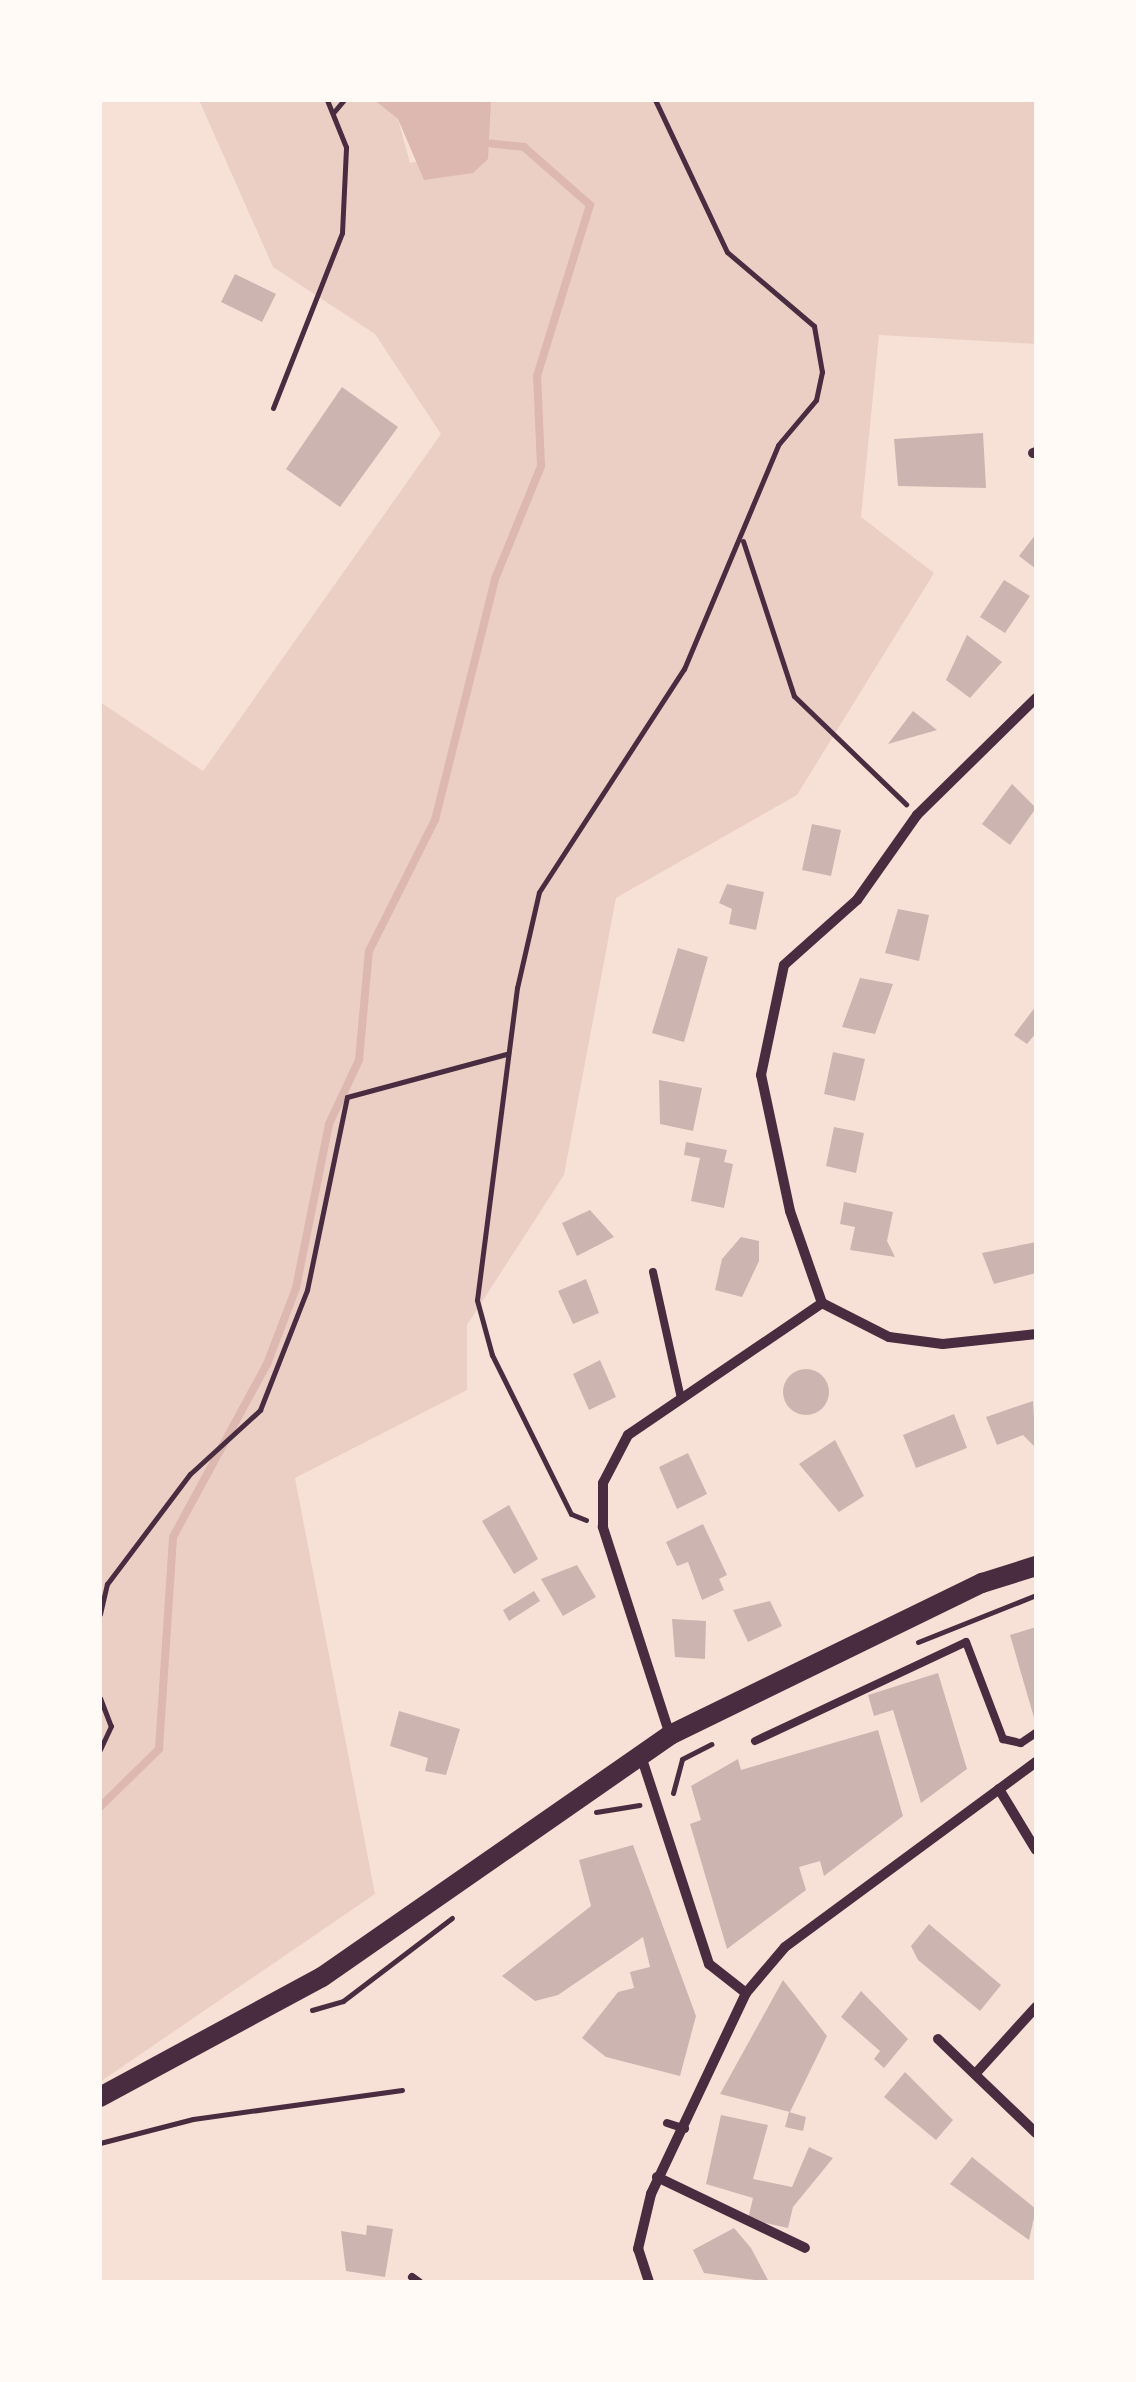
<!DOCTYPE html>
<style>
body{margin:0}
#map{position:relative;width:1136px;height:2382px;overflow:hidden;background:#f7e1d7;font-family:"Open Sans",sans-serif}
div>[style]{position:absolute}
[style*='--x']{left:calc(var(--x)*1px);top:calc(var(--y)*1px);width:calc(var(--w)*1px);rotate:calc(var(--a)*1deg)}
.green>*{inset:0;background:#ebcfc5}
.water>*{inset:0;background:#dcb8b0}
.stream>*{height:8px;margin:-4px;padding:0 4px;transform-origin:4px;border-radius:4px;background:#dcb8b0}
.building>*{inset:0;background:#ccb4b1}
.round{border-radius:50%}
.path>*{height:5px;margin:-2.5px;padding:0 2.5px;transform-origin:2.5px;border-radius:2.5px;background:#4a2c40}
.service>*{height:8px;margin:-4px;padding:0 4px;transform-origin:4px;border-radius:4px;background:#4a2c40}
.minor>*{height:10px;margin:-5px;padding:0 5px;transform-origin:5px;border-radius:5px;background:#4a2c40}
.secondary>*{height:20px;margin:-10px;padding:0 10px;transform-origin:10px;border-radius:10px;background:#4a2c40}
span{translate:-50% -50%;white-space:nowrap;text-align:center;line-height:1.15;-webkit-text-stroke:9px #fffaf5;paint-order:stroke}
.frame{position:absolute;inset:0;border:102px solid #fffaf5;pointer-events:none}
</style>
<div id="map">
<div class="green">
<div style="clip-path:polygon(199px 100px,374px 100px,398px 119px,410px 163px,492px 147px,485px 122px,491px 100px,1036px 100px,1036px 344px,879px 335px,861px 517px,934px 573px,797px 795px,616px 898px,564px 1175px,467px 1325px,467px 1390px,295px 1478px,375px 1894px,100px 2082px,100px 702px,203px 771px,441px 434px,375px 334px,273px 267px)"></div>
</div>
<div class="water">
<div style="clip-path:polygon(374px 100px,491px 100px,488px 159px,473px 173px,424px 180px,398px 119px)"></div>
</div>
<div class="stream">
<div style="--x:100;--y:1807;--w:83;--a:-44.5"></div>
<div style="--x:159;--y:1749;--w:212;--a:-86.2"></div>
<div style="--x:173;--y:1537;--w:197;--a:-61.5"></div>
<div style="--x:267;--y:1364;--w:81;--a:-69.1"></div>
<div style="--x:296;--y:1288;--w:167;--a:-78.6"></div>
<div style="--x:329;--y:1124;--w:71;--a:-64.9"></div>
<div style="--x:359;--y:1060;--w:109;--a:-84.8"></div>
<div style="--x:369;--y:951;--w:147;--a:-63.3"></div>
<div style="--x:435;--y:820;--w:248;--a:-76"></div>
<div style="--x:495;--y:579;--w:122;--a:-67.8"></div>
<div style="--x:541;--y:466;--w:90;--a:-92.5"></div>
<div style="--x:537;--y:376;--w:179;--a:-72.8"></div>
<div style="--x:590;--y:205;--w:88;--a:-138.7"></div>
<div style="--x:524;--y:147;--w:37;--a:-174"></div>
</div>
<div class="building">
<div style="clip-path:polygon(235px 274px,276px 294px,262px 322px,221px 302px)"></div>
<div style="clip-path:polygon(342px 387px,398px 427px,340px 507px,286px 469px)"></div>
<div style="clip-path:polygon(983px 433px,986px 488px,898px 486px,894px 439px)"></div>
<div style="clip-path:polygon(1036px 534px,1036px 569px,1019px 556px)"></div>
<div style="clip-path:polygon(1004px 580px,1030px 596px,1005px 633px,980px 617px)"></div>
<div style="clip-path:polygon(967px 635px,1002px 662px,970px 698px,946px 680px)"></div>
<div style="clip-path:polygon(913px 711px,937px 730px,888px 744px)"></div>
<div style="clip-path:polygon(1012px 784px,1036px 808px,1010px 845px,982px 824px)"></div>
<div style="clip-path:polygon(812px 824px,841px 830px,831px 876px,802px 870px)"></div>
<div style="clip-path:polygon(727px 884px,764px 892px,756px 930px,729px 924px,732px 909px,719px 903px)"></div>
<div style="clip-path:polygon(898px 909px,929px 915px,919px 961px,885px 953px)"></div>
<div style="clip-path:polygon(678px 948px,708px 957px,684px 1042px,652px 1033px)"></div>
<div style="clip-path:polygon(860px 978px,893px 984px,875px 1034px,842px 1027px)"></div>
<div style="clip-path:polygon(1036px 1006px,1036px 1033px,1027px 1044px,1014px 1035px)"></div>
<div style="clip-path:polygon(833px 1052px,865px 1059px,855px 1101px,824px 1094px)"></div>
<div style="clip-path:polygon(659px 1080px,702px 1088px,693px 1131px,660px 1124px)"></div>
<div style="clip-path:polygon(834px 1127px,864px 1133px,856px 1173px,826px 1166px)"></div>
<div style="clip-path:polygon(686px 1142px,727px 1150px,724px 1162px,733px 1164px,724px 1208px,691px 1201px,700px 1158px,684px 1155px)"></div>
<div style="clip-path:polygon(844px 1202px,893px 1212px,887px 1241px,895px 1257px,850px 1250px,855px 1227px,840px 1224px)"></div>
<div style="clip-path:polygon(590px 1210px,614px 1237px,577px 1256px,562px 1223px)"></div>
<div style="clip-path:polygon(741px 1237px,759px 1241px,759px 1261px,742px 1297px,715px 1290px,722px 1259px)"></div>
<div style="clip-path:polygon(1036px 1242px,1036px 1273px,994px 1284px,982px 1253px)"></div>
<div style="clip-path:polygon(586px 1279px,599px 1313px,573px 1324px,558px 1291px)"></div>
<div style="clip-path:polygon(600px 1360px,616px 1397px,589px 1410px,573px 1374px)"></div>
<div class="round" style="left:783px;top:1369px;width:46px;height:46px"></div>
<div style="clip-path:polygon(1033px 1401px,1036px 1448px,1023px 1435px,997px 1445px,986px 1417px)"></div>
<div style="clip-path:polygon(954px 1414px,967px 1448px,916px 1468px,903px 1435px)"></div>
<div style="clip-path:polygon(835px 1440px,864px 1496px,839px 1512px,799px 1464px)"></div>
<div style="clip-path:polygon(688px 1453px,707px 1494px,677px 1509px,659px 1467px)"></div>
<div style="clip-path:polygon(509px 1505px,538px 1559px,514px 1574px,482px 1521px)"></div>
<div style="clip-path:polygon(703px 1524px,727px 1575px,719px 1579px,724px 1590px,702px 1600px,688px 1562px,677px 1566px,666px 1542px)"></div>
<div style="clip-path:polygon(577px 1565px,596px 1597px,563px 1616px,541px 1579px)"></div>
<div style="clip-path:polygon(534px 1591px,540px 1601px,509px 1621px,503px 1610px)"></div>
<div style="clip-path:polygon(770px 1601px,782px 1626px,748px 1642px,733px 1610px)"></div>
<div style="clip-path:polygon(672px 1619px,706px 1621px,705px 1659px,675px 1657px)"></div>
<div style="clip-path:polygon(1036px 1627px,1036px 1721px,1035px 1721px,1010px 1635px)"></div>
<div style="clip-path:polygon(938px 1673px,967px 1769px,921px 1803px,893px 1710px,874px 1716px,868px 1695px)"></div>
<div style="clip-path:polygon(399px 1711px,460px 1729px,446px 1775px,425px 1771px,428px 1758px,390px 1746px)"></div>
<div style="clip-path:polygon(878px 1730px,903px 1816px,824px 1876px,820px 1861px,799px 1867px,806px 1890px,727px 1949px,690px 1824px,701px 1820px,691px 1786px,738px 1759px,741px 1770px)"></div>
<div style="clip-path:polygon(633px 1845px,696px 2016px,680px 2076px,606px 2057px,582px 2038px,618px 1992px,634px 1988px,630px 1972px,650px 1967px,643px 1937px,558px 1995px,535px 2001px,502px 1976px,591px 1906px,579px 1860px)"></div>
<div style="clip-path:polygon(929px 1924px,1001px 1985px,980px 2011px,918px 1960px,911px 1946px)"></div>
<div style="clip-path:polygon(783px 1980px,827px 2036px,790px 2112px,720px 2094px)"></div>
<div style="clip-path:polygon(861px 1991px,908px 2039px,884px 2068px,874px 2059px,880px 2051px,841px 2017px)"></div>
<div style="clip-path:polygon(905px 2072px,953px 2120px,936px 2140px,884px 2097px)"></div>
<div style="clip-path:polygon(789px 2112px,806px 2117px,803px 2131px,785px 2127px)"></div>
<div style="clip-path:polygon(721px 2115px,768px 2125px,753px 2179px,792px 2187px,809px 2147px,833px 2158px,793px 2207px,788px 2228px,748px 2219px,753px 2198px,706px 2184px)"></div>
<div style="clip-path:polygon(972px 2157px,1036px 2209px,1029px 2240px,950px 2184px)"></div>
<div style="clip-path:polygon(367px 2225px,393px 2229px,385px 2277px,346px 2271px,341px 2231px,366px 2235px)"></div>
<div style="clip-path:polygon(734px 2228px,751px 2248px,769px 2282px,704px 2273px,693px 2250px)"></div>
</div>
<div class="path">
<div style="--x:333;--y:113;--w:17;--a:-50"></div>
<div style="--x:273;--y:408;--w:188;--a:-68.5"></div>
<div style="--x:342;--y:233;--w:86;--a:-87.3"></div>
<div style="--x:346;--y:147;--w:51;--a:-112"></div>
<div style="--x:743;--y:541;--w:163;--a:71.8"></div>
<div style="--x:794;--y:696;--w:156;--a:44"></div>
<div style="--x:586;--y:1520;--w:16;--a:-158"></div>
<div style="--x:571;--y:1514;--w:178;--a:-116.4"></div>
<div style="--x:492;--y:1355;--w:57;--a:-105.3"></div>
<div style="--x:477;--y:1300;--w:315;--a:-82.7"></div>
<div style="--x:517;--y:988;--w:98;--a:-77.1"></div>
<div style="--x:539;--y:892;--w:266;--a:-57"></div>
<div style="--x:684;--y:669;--w:243;--a:-67.2"></div>
<div style="--x:778;--y:445;--w:59;--a:-49.8"></div>
<div style="--x:816;--y:400;--w:29;--a:-78"></div>
<div style="--x:822;--y:372;--w:47;--a:-99.9"></div>
<div style="--x:814;--y:326;--w:114;--a:-139.6"></div>
<div style="--x:727;--y:252;--w:168;--a:-115.3"></div>
<div style="--x:100;--y:1614;--w:31;--a:-77"></div>
<div style="--x:107;--y:1584;--w:138;--a:-53"></div>
<div style="--x:190;--y:1474;--w:95;--a:-42.4"></div>
<div style="--x:260;--y:1410;--w:129;--a:-68.6"></div>
<div style="--x:307;--y:1290;--w:197;--a:-78.3"></div>
<div style="--x:347;--y:1097;--w:165;--a:-15.1"></div>
<div style="--x:918;--y:1642;--w:127;--a:-21.7"></div>
<div style="--x:100;--y:1698;--w:30;--a:69"></div>
<div style="--x:111;--y:1726;--w:26;--a:115"></div>
<div style="--x:673;--y:1793;--w:35;--a:-75"></div>
<div style="--x:682;--y:1759;--w:33;--a:-27"></div>
<div style="--x:596;--y:1812;--w:44;--a:-9.2"></div>
<div style="--x:312;--y:2010;--w:32;--a:-16"></div>
<div style="--x:343;--y:2001;--w:137;--a:-37.3"></div>
<div style="--x:100;--y:2143;--w:96;--a:-14.5"></div>
<div style="--x:193;--y:2119;--w:211;--a:-7.9"></div>
</div>
<div class="service">
<div style="--x:653;--y:1272;--w:125;--a:77.5"></div>
<div style="--x:755;--y:1741;--w:233;--a:-25.1"></div>
<div style="--x:966;--y:1642;--w:104;--a:69.1"></div>
<div style="--x:1003;--y:1739;--w:18;--a:13"></div>
<div style="--x:1021;--y:1743;--w:18;--a:-34"></div>
<div style="--x:667;--y:2123;--w:19;--a:18"></div>
<div style="--x:412;--y:2277;--w:9;--a:36"></div>
</div>
<div class="minor">
<div style="--x:1033;--y:453;--w:3;--a:-18"></div>
<div style="--x:822;--y:1303;--w:97;--a:-109.2"></div>
<div style="--x:790;--y:1211;--w:139;--a:-102"></div>
<div style="--x:761;--y:1075;--w:112;--a:-78.2"></div>
<div style="--x:784;--y:965;--w:98;--a:-41.7"></div>
<div style="--x:857;--y:900;--w:104;--a:-54.8"></div>
<div style="--x:917;--y:815;--w:167;--a:-44.5"></div>
<div style="--x:670;--y:1735;--w:219;--a:-107.9"></div>
<div style="--x:603;--y:1527;--w:44;--a:-90"></div>
<div style="--x:603;--y:1483;--w:54;--a:-62.5"></div>
<div style="--x:628;--y:1435;--w:235;--a:-34.2"></div>
<div style="--x:822;--y:1303;--w:75;--a:26.9"></div>
<div style="--x:889;--y:1337;--w:54;--a:7.4"></div>
<div style="--x:943;--y:1344;--w:94;--a:-6.1"></div>
<div style="--x:641;--y:1756;--w:219;--a:71.9"></div>
<div style="--x:709;--y:1964;--w:47;--a:38.1"></div>
<div style="--x:999;--y:1789;--w:71;--a:58.8"></div>
<div style="--x:938;--y:2039;--w:136;--a:43.8"></div>
<div style="--x:977;--y:2072;--w:88;--a:-47.8"></div>
<div style="--x:657;--y:2177;--w:164;--a:25.6"></div>
<div style="--x:649;--y:2282;--w:35;--a:-108"></div>
<div style="--x:638;--y:2249;--w:57;--a:-76.7"></div>
<div style="--x:651;--y:2194;--w:222;--a:-64.7"></div>
<div style="--x:746;--y:1993;--w:60;--a:-49.7"></div>
<div style="--x:785;--y:1947;--w:312;--a:-36.4"></div>
</div>
<div class="secondary">
<div style="--x:100;--y:2097;--w:252;--a:-28.4"></div>
<div style="--x:322;--y:1977;--w:424;--a:-34.8"></div>
<div style="--x:670;--y:1735;--w:347;--a:-26"></div>
<div style="--x:982;--y:1583;--w:57;--a:-17.5"></div>
</div>
<div class="frame"></div>
</div>
